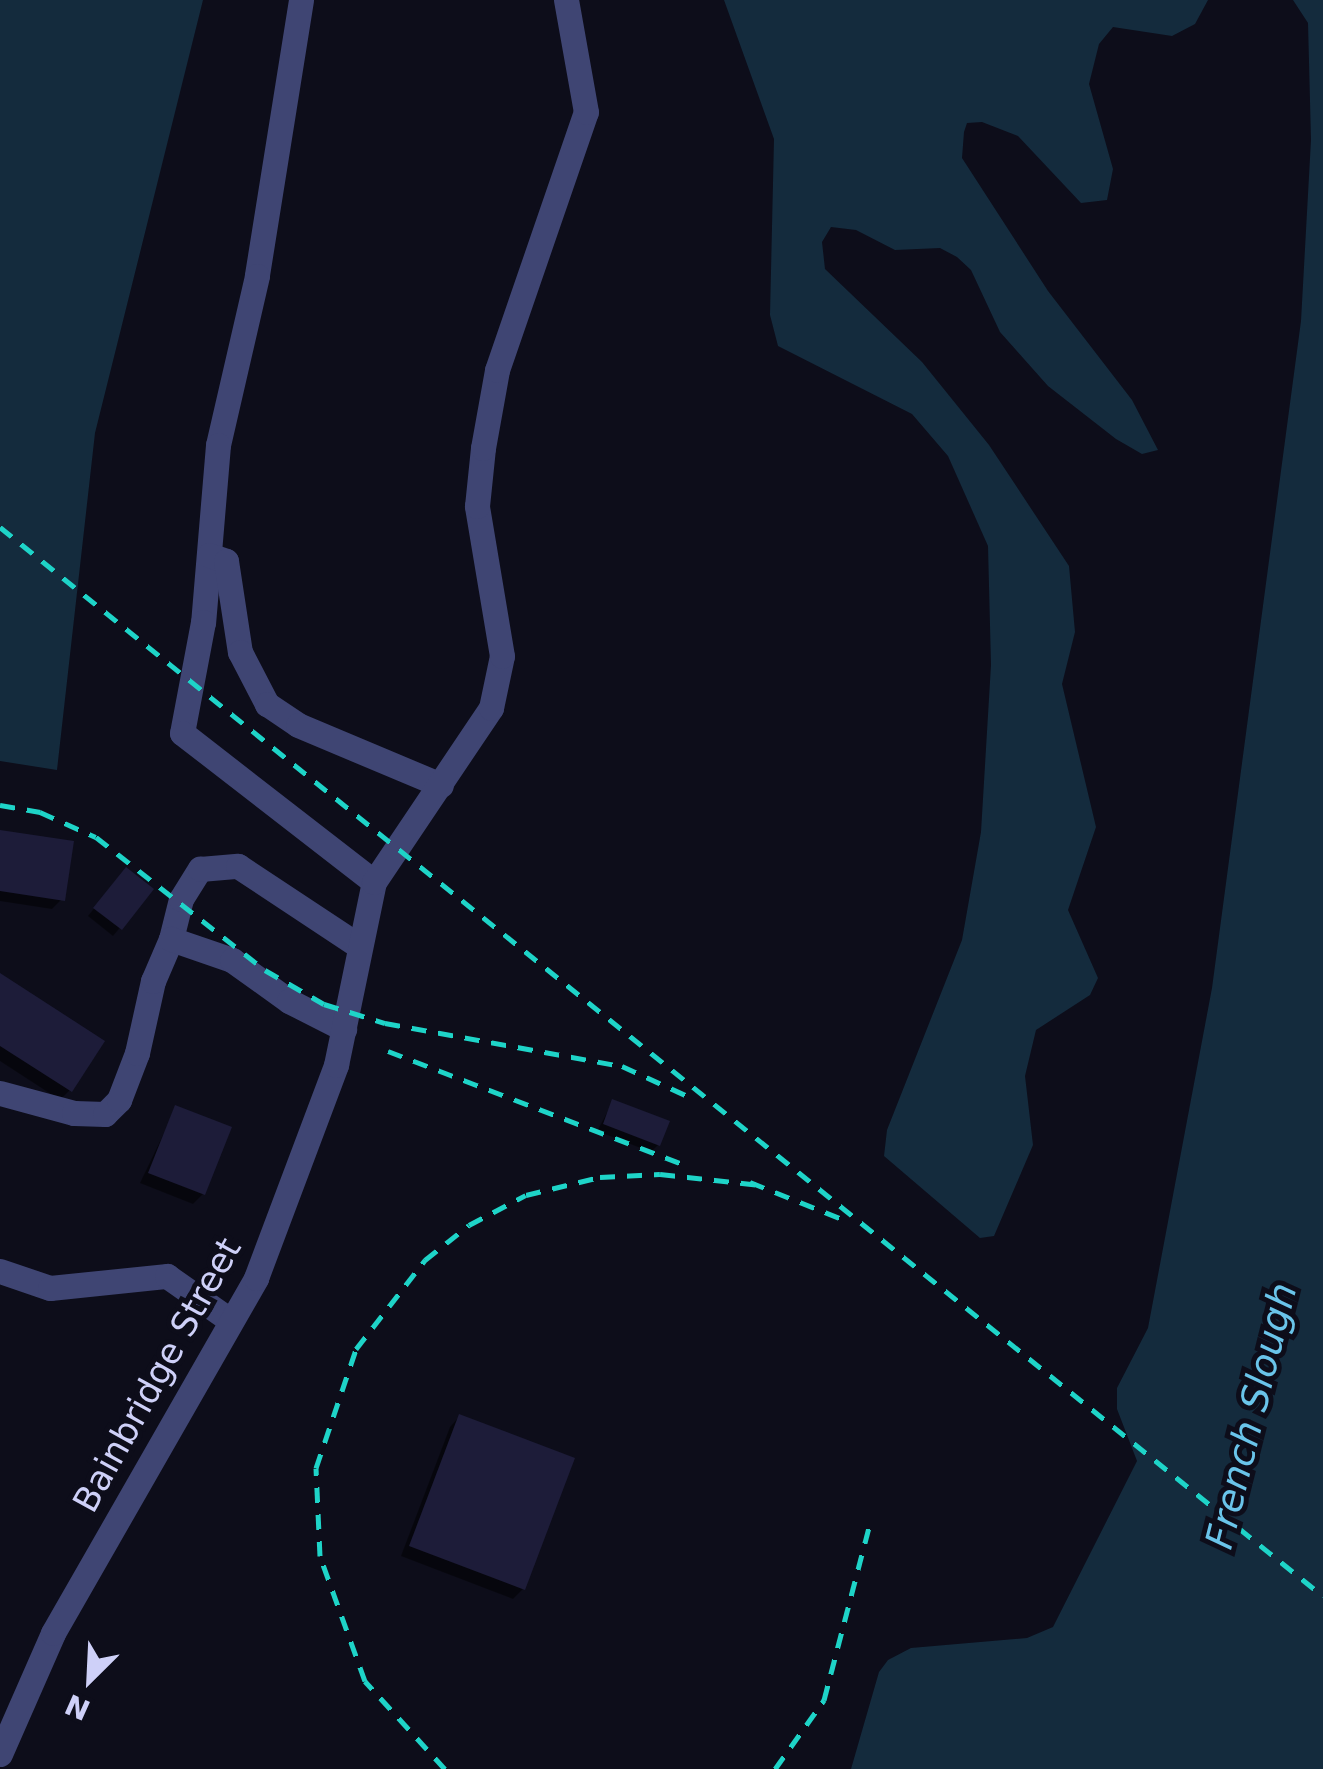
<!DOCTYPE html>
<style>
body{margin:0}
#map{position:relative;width:1323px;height:1769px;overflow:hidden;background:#0d0d1a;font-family:"DejaVu Sans",sans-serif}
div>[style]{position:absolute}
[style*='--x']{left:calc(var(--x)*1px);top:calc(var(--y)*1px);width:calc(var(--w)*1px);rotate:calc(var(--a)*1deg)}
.water>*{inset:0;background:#142b3d}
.shadow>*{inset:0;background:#0007}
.building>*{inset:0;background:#1d1c39}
.minor>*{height:25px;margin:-12.5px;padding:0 12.5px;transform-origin:12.5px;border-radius:12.5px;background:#3f4573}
.rail>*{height:5px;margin-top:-2.5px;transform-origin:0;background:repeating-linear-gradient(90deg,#1ed4c8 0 15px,transparent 0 27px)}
span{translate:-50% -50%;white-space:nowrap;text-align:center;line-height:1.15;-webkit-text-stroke:10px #0d0d1a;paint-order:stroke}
.street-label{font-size:35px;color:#ced0f8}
.water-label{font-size:38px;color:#6ac4ea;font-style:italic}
.north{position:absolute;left:40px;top:1629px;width:100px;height:100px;-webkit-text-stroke:8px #0d0d1a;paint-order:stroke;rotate:204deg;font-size:28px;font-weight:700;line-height:40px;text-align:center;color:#ced0f8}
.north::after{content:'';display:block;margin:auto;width:35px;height:45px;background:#ced0f8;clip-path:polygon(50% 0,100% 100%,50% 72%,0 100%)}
</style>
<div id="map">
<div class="water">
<div style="clip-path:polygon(0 0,203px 0,95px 433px,57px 770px,0 761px)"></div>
<div style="clip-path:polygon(724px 0,1208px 0,1195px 24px,1172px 36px,1113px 27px,1099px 44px,1089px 84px,1113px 169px,1107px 200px,1081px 203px,1018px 136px,982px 122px,967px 123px,964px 132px,962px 158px,1048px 291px,1132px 400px,1158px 450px,1142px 454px,1116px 439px,1048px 386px,1000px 332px,971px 270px,957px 257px,940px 248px,895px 250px,856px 230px,831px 227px,822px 242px,825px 269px,922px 362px,989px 445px,1069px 566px,1075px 632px,1062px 684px,1096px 827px,1068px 910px,1098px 978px,1090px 995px,1036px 1030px,1025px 1076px,1033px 1145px,994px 1236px,980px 1238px,884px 1156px,887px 1130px,962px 940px,981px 832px,991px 665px,988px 546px,948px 456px,912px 414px,778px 346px,770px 315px,774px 139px)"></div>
<div style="clip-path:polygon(1293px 0,1323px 0,1323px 1769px,851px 1769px,879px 1672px,888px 1660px,911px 1648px,1027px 1638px,1053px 1627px,1137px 1461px,1117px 1409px,1117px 1388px,1148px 1328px,1212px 988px,1301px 321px,1311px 140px,1308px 23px)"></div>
</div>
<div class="shadow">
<div style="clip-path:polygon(0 833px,62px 899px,52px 909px,0 901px)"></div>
<div style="clip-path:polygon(119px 877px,151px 890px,113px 936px,88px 916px)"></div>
<div style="clip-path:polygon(0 976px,70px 1090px,60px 1100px,0 1061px)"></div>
<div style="clip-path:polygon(613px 1102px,658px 1145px,651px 1152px,597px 1131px)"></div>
<div style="clip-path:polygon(176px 1108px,203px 1194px,193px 1204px,140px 1183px)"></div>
<div style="clip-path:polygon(459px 1417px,523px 1589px,513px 1599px,401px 1556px,450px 1427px)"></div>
</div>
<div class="building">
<div style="clip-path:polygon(0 830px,74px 841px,65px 901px,0 891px)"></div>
<div style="clip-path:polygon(126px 867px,154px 889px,122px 930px,93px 908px)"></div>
<div style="clip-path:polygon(0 973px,105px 1041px,72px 1092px,0 1046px)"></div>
<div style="clip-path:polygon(612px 1099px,670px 1121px,660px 1146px,603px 1124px)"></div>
<div style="clip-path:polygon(175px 1105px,232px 1127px,205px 1195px,148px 1173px)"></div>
<div style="clip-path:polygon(459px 1414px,575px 1458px,525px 1590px,409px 1546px)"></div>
</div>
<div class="minor">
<div style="--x:301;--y:0;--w:279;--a:99.1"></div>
<div style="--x:257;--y:276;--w:173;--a:103"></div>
<div style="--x:218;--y:445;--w:178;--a:94.8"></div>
<div style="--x:203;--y:622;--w:113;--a:100.7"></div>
<div style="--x:182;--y:733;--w:243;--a:37.8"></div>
<div style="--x:209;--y:555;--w:18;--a:19"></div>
<div style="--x:226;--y:561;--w:92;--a:81.3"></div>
<div style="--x:240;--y:652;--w:59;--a:62.6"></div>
<div style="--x:267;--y:704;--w:37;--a:34"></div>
<div style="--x:298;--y:725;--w:155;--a:22.8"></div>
<div style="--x:171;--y:939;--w:41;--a:-76"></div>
<div style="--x:181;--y:899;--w:36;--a:-58"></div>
<div style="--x:200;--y:869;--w:38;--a:-5"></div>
<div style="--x:238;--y:866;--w:145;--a:33.5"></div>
<div style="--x:0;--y:1093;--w:77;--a:15.1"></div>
<div style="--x:74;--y:1113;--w:31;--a:2"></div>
<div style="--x:105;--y:1114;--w:20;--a:-45"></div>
<div style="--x:119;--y:1100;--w:50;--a:-69"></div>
<div style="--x:137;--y:1053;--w:74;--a:-77.5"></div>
<div style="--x:153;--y:981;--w:46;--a:-66.8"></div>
<div style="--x:171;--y:939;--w:65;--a:19"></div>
<div style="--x:232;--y:960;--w:70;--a:35.7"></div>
<div style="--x:289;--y:1001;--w:62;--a:27"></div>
<div style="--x:0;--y:1271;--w:53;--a:18.8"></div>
<div style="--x:50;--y:1288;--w:118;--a:-5.9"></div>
<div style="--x:167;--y:1276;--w:78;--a:35.1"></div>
<div style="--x:0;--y:1754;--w:132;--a:-66.3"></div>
<div style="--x:53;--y:1633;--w:409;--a:-60.2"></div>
<div style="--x:256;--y:1278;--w:228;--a:-69.4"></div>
<div style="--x:336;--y:1065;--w:187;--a:-78.3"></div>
<div style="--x:374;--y:882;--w:210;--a:-56.1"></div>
<div style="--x:491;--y:708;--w:53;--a:-78.1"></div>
<div style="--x:502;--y:656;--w:152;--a:-99.5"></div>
<div style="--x:477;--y:506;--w:58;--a:-84.1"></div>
<div style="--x:483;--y:448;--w:79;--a:-79.8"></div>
<div style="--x:497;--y:370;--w:273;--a:-71"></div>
<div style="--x:586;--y:112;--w:114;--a:-100.1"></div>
</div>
<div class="rail">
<div style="--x:0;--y:527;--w:1701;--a:38.94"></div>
<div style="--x:0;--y:805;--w:41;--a:9.9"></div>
<div style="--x:40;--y:812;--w:61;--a:24.1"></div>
<div style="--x:96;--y:837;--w:215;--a:38.2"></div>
<div style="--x:265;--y:970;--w:68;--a:30"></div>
<div style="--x:324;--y:1004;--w:64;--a:17.3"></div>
<div style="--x:385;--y:1023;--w:241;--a:10.3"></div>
<div style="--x:622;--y:1066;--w:79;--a:24.6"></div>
<div style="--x:388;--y:1051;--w:320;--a:21"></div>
<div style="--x:750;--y:1182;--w:105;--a:21.9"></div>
<div style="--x:445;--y:1769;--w:119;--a:-132.3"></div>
<div style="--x:365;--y:1681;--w:133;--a:-109.8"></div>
<div style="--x:320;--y:1556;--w:88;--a:-92.6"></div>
<div style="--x:316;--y:1468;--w:126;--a:-71.4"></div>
<div style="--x:356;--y:1349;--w:113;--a:-52.2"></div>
<div style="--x:425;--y:1260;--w:56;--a:-38.5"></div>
<div style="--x:469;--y:1225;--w:64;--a:-27.8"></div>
<div style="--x:526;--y:1195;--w:76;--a:-13.7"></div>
<div style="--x:600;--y:1177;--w:60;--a:-2.9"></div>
<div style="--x:660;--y:1174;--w:101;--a:6.3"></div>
<div style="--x:775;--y:1769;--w:85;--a:-54.6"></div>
<div style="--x:824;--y:1700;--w:183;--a:-75.4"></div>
</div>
<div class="street-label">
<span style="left:157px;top:1375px;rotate:-61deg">Bainbridge Street</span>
</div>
<div class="water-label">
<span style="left:1252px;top:1416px;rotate:-76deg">French Slough</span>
</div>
<div class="north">N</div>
</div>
